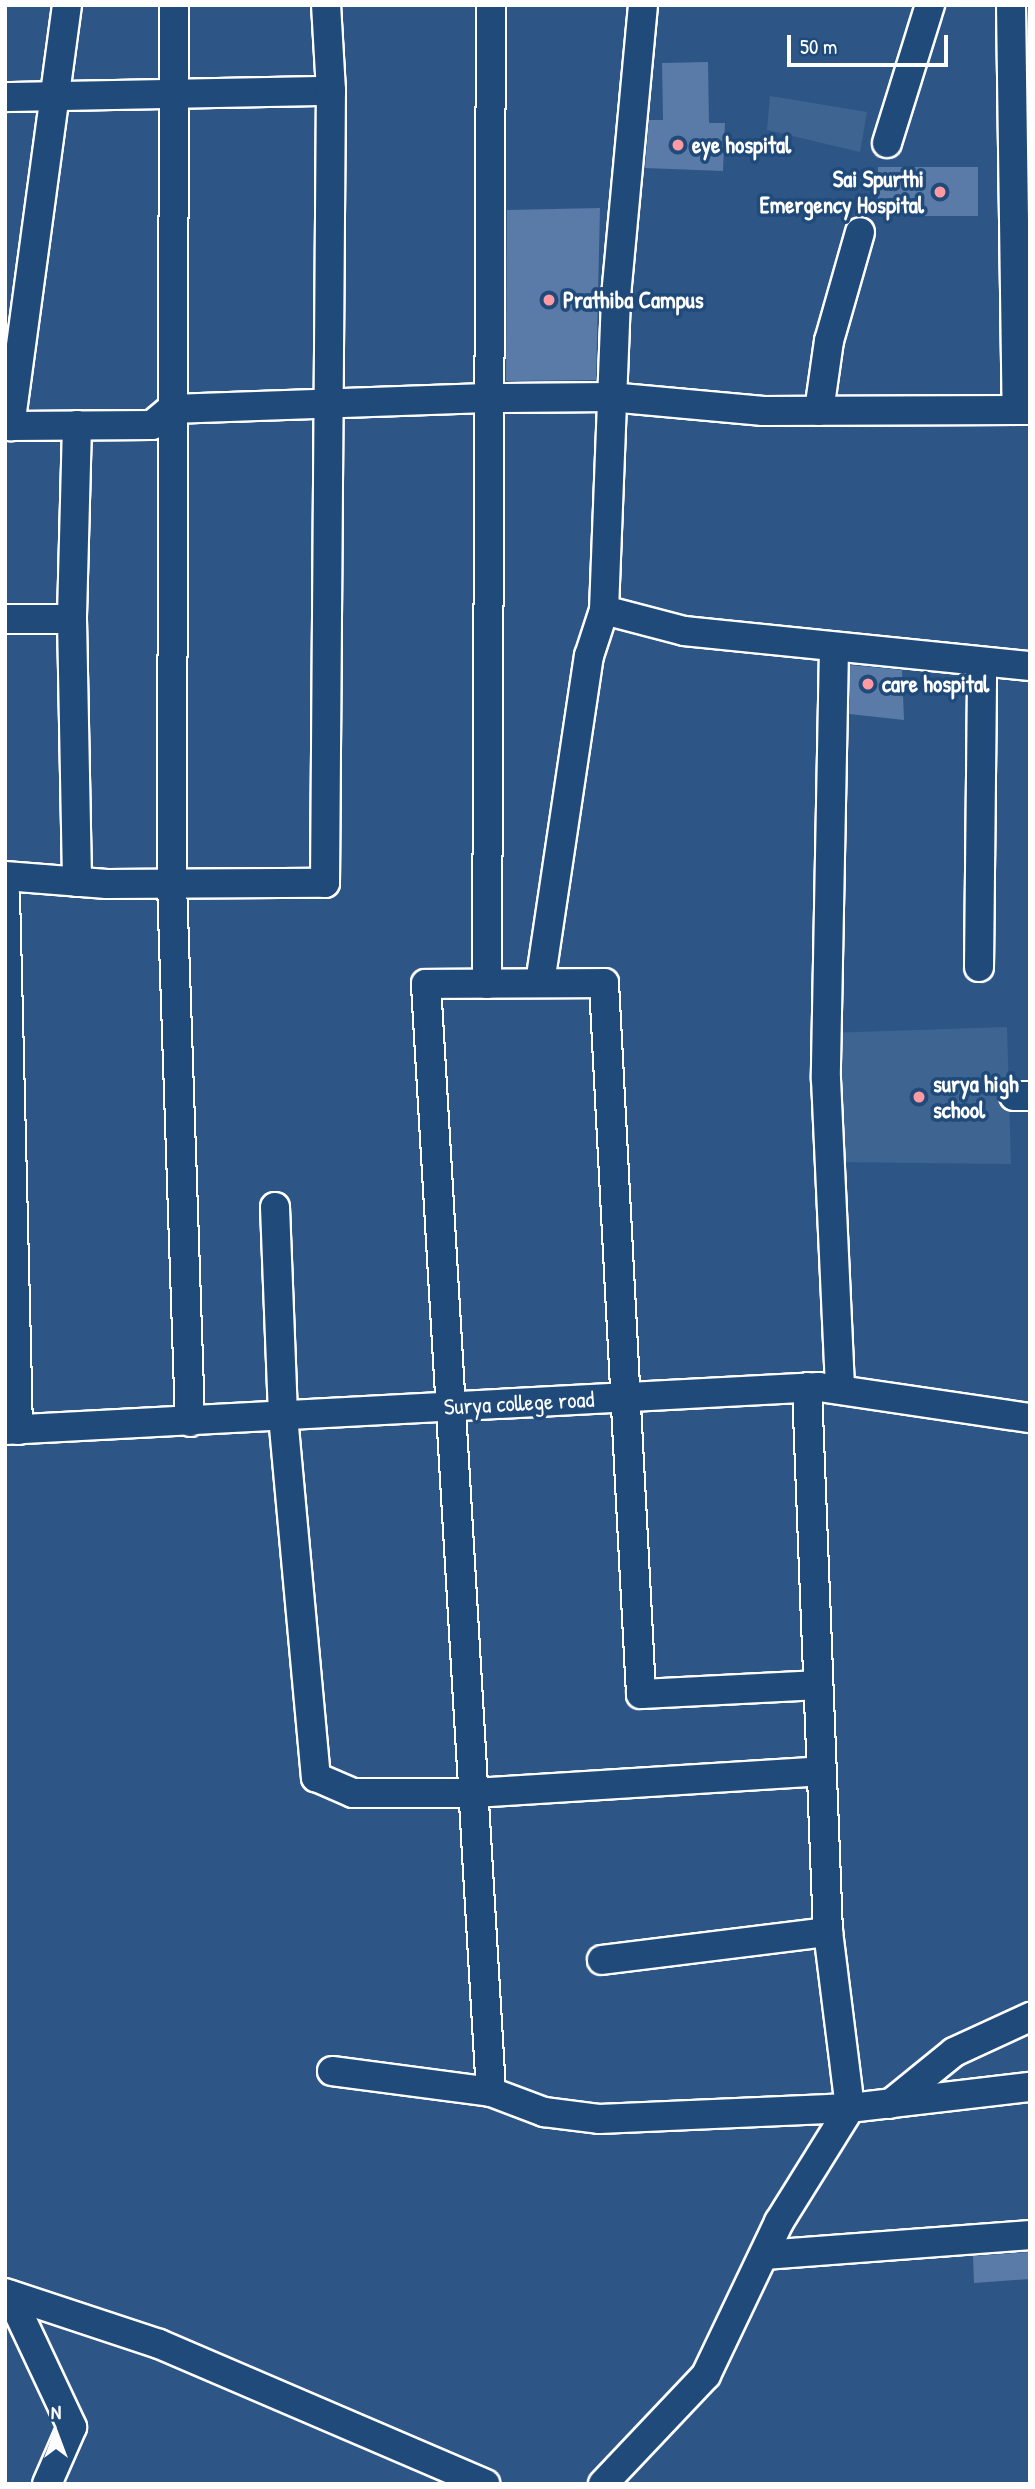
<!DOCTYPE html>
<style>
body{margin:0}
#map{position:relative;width:1035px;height:2489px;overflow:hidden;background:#2d5686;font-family:"Patrick Hand",sans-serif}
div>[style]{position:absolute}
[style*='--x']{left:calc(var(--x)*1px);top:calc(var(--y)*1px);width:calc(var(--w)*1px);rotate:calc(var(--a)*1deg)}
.built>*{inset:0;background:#3e6492}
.building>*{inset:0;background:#5a7aa7}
.roads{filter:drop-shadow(2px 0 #fff) drop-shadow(-2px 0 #fff) drop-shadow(0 2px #fff) drop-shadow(0 -2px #fff)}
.minor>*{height:28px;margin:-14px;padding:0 14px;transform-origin:14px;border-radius:14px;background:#1f4a7a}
.dots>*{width:19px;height:19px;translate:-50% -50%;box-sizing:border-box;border:4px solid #1f4a7a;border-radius:50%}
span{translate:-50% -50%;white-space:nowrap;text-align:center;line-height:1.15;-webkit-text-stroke:7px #1f4a7a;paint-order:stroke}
.poi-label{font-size:23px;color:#fff;font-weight:700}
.left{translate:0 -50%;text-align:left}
.right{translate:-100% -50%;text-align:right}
.street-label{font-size:23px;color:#fff}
.frame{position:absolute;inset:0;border:7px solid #fff;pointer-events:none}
.north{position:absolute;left:21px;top:2398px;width:70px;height:70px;-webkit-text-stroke:5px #1f4a7a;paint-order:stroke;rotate:0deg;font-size:19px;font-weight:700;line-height:28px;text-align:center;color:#fff}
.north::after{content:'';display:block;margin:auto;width:24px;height:32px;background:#fff;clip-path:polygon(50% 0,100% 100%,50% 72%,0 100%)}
.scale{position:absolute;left:787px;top:35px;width:161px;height:32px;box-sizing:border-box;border:4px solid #fff;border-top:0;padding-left:9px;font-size:21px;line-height:24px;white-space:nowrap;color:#fff;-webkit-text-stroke:5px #1f4a7a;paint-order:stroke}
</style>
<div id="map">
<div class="built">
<div style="clip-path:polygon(770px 96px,867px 112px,860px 152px,767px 130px)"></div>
<div style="clip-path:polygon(1007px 1027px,1011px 1164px,830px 1162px,826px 1033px)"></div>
</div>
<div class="building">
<div style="clip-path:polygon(708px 62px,709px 123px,725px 123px,723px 171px,645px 168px,649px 120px,663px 120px,662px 63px)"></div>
<div style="clip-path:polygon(878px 167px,978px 167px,978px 216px,878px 216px)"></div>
<div style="clip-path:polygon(600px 208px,596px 380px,506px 381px,507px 210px)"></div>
<div style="clip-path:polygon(850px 665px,902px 670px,904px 720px,849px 714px)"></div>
<div style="clip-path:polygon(1030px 2252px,1030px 2279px,974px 2283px,973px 2256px)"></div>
</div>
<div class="roads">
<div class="minor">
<div style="--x:67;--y:5;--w:425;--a:97.7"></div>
<div style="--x:10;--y:426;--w:142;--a:-0.4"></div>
<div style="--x:152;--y:425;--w:25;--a:-40"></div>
<div style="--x:171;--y:409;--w:323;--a:-2"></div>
<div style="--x:494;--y:398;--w:116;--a:-0.5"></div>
<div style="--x:610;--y:397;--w:154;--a:5.2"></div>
<div style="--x:763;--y:411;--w:267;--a:-0.2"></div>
<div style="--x:174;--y:5;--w:879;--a:90.13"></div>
<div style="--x:172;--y:884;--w:538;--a:88.08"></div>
<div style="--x:643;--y:5;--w:294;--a:95.3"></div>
<div style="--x:616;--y:298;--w:312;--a:92.2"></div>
<div style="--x:604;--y:610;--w:83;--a:14.7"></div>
<div style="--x:684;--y:631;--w:348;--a:5.8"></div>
<div style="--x:1011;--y:5;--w:405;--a:89.2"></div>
<div style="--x:5;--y:97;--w:326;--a:-1.1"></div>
<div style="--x:887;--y:143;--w:145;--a:-72.7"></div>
<div style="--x:819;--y:411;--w:71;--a:-81.9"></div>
<div style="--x:829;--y:341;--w:113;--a:-74.1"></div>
<div style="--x:77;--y:425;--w:194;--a:91.5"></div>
<div style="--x:72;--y:619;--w:263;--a:88.9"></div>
<div style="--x:5;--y:619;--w:67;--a:0"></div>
<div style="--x:834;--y:648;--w:431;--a:91.1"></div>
<div style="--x:826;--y:1079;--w:308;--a:87.4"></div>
<div style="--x:5;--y:876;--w:102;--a:4.5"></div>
<div style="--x:107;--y:884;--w:218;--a:-0.3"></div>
<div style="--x:325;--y:883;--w:792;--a:-89.57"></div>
<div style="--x:331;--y:91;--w:86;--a:-93.3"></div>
<div style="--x:5;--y:894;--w:536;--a:88.61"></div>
<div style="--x:979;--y:967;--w:305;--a:-89.4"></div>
<div style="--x:540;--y:983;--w:331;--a:-81.5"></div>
<div style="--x:589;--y:656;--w:48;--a:-71.9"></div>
<div style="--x:487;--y:984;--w:979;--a:-89.77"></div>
<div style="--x:1014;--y:1096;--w:16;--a:0"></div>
<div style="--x:275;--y:1207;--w:209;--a:87.8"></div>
<div style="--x:283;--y:1416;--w:363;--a:84.8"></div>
<div style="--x:316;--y:1777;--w:40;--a:23.4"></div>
<div style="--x:353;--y:1793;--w:121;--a:0"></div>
<div style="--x:474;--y:1793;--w:348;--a:-3.6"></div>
<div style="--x:5;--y:1430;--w:815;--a:-3.02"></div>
<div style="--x:819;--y:1387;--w:213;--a:8.4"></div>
<div style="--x:602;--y:1960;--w:228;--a:-7.1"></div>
<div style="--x:332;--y:2071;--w:160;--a:7.5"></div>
<div style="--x:491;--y:2092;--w:57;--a:20.7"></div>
<div style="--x:544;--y:2112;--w:55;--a:7.3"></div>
<div style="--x:599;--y:2119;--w:251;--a:-2.5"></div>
<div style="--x:850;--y:2108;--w:177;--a:-97.1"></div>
<div style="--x:828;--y:1932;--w:545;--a:-92.21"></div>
<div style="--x:491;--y:2092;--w:1110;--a:-93.36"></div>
<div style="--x:426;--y:984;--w:178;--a:-0.3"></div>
<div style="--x:604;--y:983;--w:712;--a:87.02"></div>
<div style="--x:641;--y:1694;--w:175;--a:-2.9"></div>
<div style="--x:890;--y:2104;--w:82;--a:-39.1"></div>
<div style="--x:954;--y:2052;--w:84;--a:-24.7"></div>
<div style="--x:765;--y:2255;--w:266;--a:-4.3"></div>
<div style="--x:5;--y:2293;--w:162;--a:18.3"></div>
<div style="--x:159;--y:2344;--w:355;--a:23.2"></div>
<div style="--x:10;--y:2295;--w:146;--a:64.8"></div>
<div style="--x:72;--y:2427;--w:62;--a:113.7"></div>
<div style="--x:603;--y:2484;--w:150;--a:-46.6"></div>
<div style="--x:706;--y:2375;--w:170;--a:-64.5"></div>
<div style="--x:779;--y:2222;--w:134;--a:-58.1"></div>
<div style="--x:850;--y:2108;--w:181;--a:-6.7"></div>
</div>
</div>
<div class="dots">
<div style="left:678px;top:145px;background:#ff9aa2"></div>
<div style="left:940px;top:192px;background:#ff9aa2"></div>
<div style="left:549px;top:300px;background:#ff9aa2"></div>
<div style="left:868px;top:684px;background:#ff9aa2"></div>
<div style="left:919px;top:1097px;background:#ff9aa2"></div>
</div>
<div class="poi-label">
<span class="left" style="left:692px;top:145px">eye hospital</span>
<span class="right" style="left:924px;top:192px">Sai Spurthi<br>Emergency Hospital</span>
<span class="left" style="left:563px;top:300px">Prathiba Campus</span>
<span class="left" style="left:882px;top:684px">care hospital</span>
<span class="left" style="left:933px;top:1097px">surya high<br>school</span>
</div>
<div class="street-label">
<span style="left:519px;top:1403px;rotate:-3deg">Surya college road</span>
</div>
<div class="frame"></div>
<div class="north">N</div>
<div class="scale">50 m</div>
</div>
